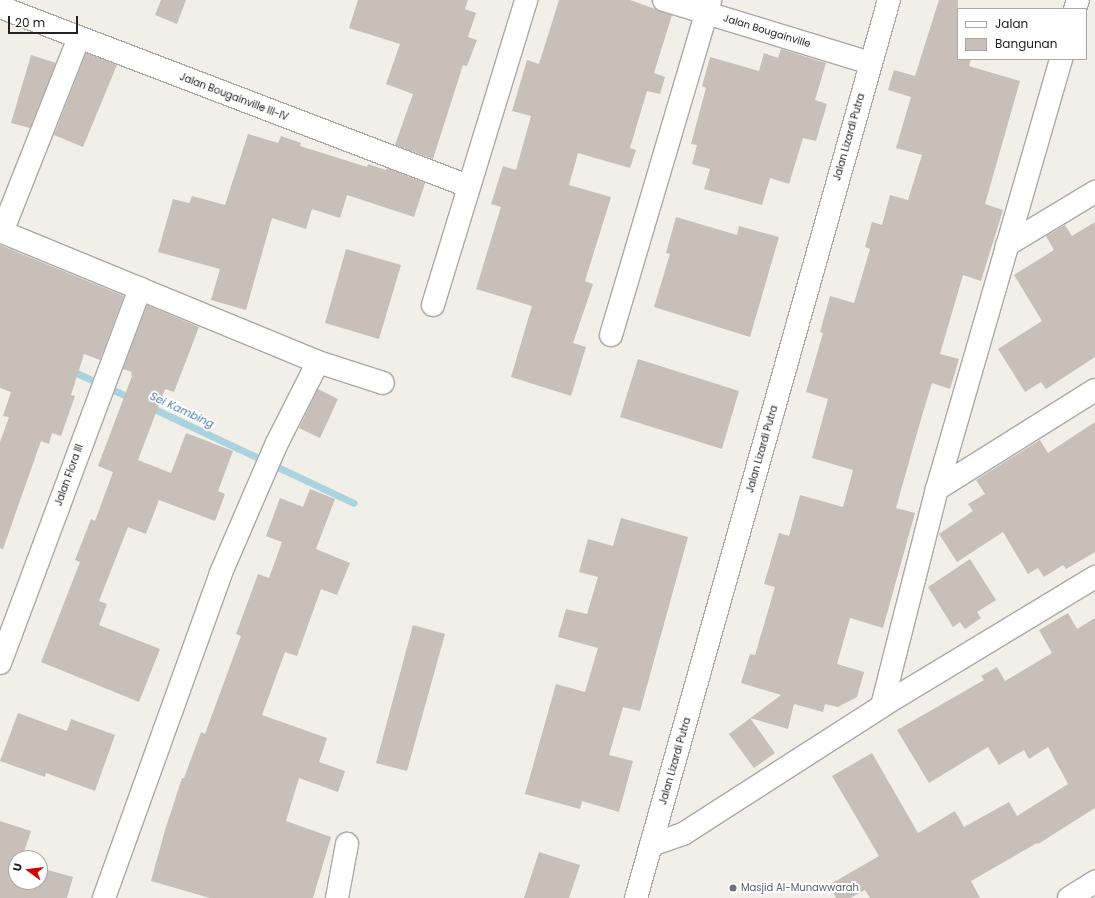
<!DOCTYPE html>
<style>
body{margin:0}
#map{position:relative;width:1095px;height:898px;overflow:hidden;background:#f2efe9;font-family:Poppins,sans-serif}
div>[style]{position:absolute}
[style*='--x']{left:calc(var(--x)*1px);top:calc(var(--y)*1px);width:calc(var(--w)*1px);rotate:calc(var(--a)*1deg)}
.stream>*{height:7px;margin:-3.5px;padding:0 3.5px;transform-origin:3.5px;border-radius:3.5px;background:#aad3df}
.building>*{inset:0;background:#c7bfb8}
.roads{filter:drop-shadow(1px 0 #a9a9a9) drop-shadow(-1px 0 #a9a9a9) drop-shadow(0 1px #a9a9a9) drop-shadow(0 -1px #a9a9a9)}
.minor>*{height:22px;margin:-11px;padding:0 11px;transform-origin:11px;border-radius:11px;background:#fff}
.dots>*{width:11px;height:11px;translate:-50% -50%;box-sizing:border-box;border:2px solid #fff;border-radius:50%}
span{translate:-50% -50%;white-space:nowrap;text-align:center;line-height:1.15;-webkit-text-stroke:4px #fff;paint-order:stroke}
.street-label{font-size:10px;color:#222}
.worship-label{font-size:10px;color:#5b616d}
.left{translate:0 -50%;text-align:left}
.water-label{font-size:11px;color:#4a7aab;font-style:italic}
.legend{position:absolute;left:957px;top:8px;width:130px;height:52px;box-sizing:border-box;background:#fff;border:1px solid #a7a7a7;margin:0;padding:5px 7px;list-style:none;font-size:12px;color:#222}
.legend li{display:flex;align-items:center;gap:8px;height:20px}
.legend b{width:20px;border:1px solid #a7a7a7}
.north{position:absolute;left:8px;top:850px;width:40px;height:40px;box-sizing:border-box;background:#fff;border:1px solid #a7a7a7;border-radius:50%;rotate:285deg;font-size:11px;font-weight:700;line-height:16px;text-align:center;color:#222}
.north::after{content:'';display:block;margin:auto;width:14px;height:18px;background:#d40000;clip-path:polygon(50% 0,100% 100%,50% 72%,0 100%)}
.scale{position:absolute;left:8px;top:16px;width:70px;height:18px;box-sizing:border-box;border:2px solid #222;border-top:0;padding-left:5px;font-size:12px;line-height:14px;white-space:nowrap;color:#222;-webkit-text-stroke:3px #fff;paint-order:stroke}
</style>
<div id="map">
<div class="stream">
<div style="--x:70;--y:370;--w:69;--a:24.7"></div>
<div style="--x:150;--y:407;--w:225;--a:25.2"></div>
</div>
<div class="building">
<div style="clip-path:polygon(161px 0,186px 0,177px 24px,155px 15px)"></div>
<div style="clip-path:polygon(358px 0,468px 0,465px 9px,476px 13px,468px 37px,477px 40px,467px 66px,463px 65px,433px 159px,395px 145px,413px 94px,386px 84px,400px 44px,349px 28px)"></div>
<div style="clip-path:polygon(559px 0,630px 0,672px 15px,654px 73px,665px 77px,660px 94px,647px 91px,630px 148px,636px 150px,630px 168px,578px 153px,569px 185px,611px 197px,585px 281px,593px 284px,573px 343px,586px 347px,571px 396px,511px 377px,532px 306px,476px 289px,501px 207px,491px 204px,503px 166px,516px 170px,531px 116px,512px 111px,527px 60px,539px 64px)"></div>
<div style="clip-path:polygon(939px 0,958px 0,958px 59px,971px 59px,969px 66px,1020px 81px,985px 204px,1003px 210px,981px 281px,963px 275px,940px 354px,959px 359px,950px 389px,932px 383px,921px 419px,896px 508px,915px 513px,883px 628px,850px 618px,837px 664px,864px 672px,857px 697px,838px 707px,825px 704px,823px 712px,794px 704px,788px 729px,750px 718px,775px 753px,754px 768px,729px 734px,781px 695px,741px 683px,750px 654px,755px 655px,775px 587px,764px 584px,779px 533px,789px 536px,800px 495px,843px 507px,853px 470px,812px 458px,828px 399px,806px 392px,823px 333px,820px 332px,830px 296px,854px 303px,870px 249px,865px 247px,872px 222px,882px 225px,890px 195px,908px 200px,922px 155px,896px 148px,911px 97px,888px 90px,894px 70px,915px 76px)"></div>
<div style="clip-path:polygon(781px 49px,826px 63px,815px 100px,827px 104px,816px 141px,803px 138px,789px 184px,770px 178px,762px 205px,704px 189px,710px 169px,692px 164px,697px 145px,691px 144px,706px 88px,702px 86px,710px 57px,759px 71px,764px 53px,778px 58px)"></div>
<div style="clip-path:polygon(86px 53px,117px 65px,83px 147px,54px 135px)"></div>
<div style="clip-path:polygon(31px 55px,56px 63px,30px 128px,11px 123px)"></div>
<div style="clip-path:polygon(248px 134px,278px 143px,281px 136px,301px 143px,300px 146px,367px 167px,368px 164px,386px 170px,387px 168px,425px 183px,414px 217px,347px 195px,340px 218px,312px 209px,306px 229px,272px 218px,246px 310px,211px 300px,220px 269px,158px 252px,173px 199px,189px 203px,192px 196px,225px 205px)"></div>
<div style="clip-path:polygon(676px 217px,737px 235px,739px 226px,779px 237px,750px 337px,654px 307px,670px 254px,666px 253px)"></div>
<div style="clip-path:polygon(1095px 222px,1095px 357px,1046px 389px,1041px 382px,1025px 392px,998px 349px,1042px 321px,1014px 275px,1054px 250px,1046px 236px,1065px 225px,1072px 236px)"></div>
<div style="clip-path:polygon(0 245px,124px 296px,100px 360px,84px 354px,71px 395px,75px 396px,61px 436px,52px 433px,49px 444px,41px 441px,3px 549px,0 548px,0 442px,9px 417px,3px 416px,11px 392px,0 388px)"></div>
<div style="clip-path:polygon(346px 249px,401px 265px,379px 339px,325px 323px)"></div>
<div style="clip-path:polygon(147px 305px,199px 327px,174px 392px,165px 389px,138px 460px,171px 473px,186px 433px,233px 451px,218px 491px,225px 494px,215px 521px,159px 500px,146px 534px,128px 527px,99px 601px,107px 604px,99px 625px,160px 649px,139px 702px,41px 662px,80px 562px,75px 560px,91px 519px,95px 521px,113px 472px,98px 466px,132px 376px,131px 375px,132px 372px,123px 369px)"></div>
<div style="clip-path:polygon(638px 359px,739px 391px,722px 449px,620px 417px)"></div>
<div style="clip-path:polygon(318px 389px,338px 399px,320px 438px,299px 428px)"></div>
<div style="clip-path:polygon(1095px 422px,1095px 552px,1066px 569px,1063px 565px,1044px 577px,1038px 568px,1028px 574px,1003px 532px,957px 562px,939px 534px,973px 511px,968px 504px,985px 494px,976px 480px,1040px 440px,1048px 453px)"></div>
<div style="clip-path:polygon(310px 489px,335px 499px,316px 549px,350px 563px,337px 595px,321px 589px,297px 656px,285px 652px,262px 715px,327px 738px,319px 762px,345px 771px,338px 792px,299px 778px,286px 821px,331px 837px,313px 898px,210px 898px,151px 881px,165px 830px,182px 778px,184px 778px,201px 732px,205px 734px,241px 636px,236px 634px,258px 574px,269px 578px,282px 542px,266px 536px,280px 498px,303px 507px)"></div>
<div style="clip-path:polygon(621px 518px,688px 537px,640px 711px,623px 707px,609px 755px,633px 761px,619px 812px,582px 801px,580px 809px,525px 794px,556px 684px,585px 692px,598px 648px,558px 637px,566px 609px,587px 614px,598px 577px,579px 572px,588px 539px,613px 546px)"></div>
<div style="clip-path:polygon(970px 559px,996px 600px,977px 612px,981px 618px,965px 629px,960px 622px,953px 627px,928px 587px)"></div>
<div style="clip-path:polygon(1068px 613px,1077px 629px,1095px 618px,1095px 808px,1038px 844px,1037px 843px,971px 881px,980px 898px,870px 898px,865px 890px,850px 898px,836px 898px,829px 885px,879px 856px,832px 776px,872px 753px,918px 833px,955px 811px,964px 827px,1009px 802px,1017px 816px,1068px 784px,1048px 747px,1029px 759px,1024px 750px,999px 765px,988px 747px,929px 783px,897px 730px,984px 680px,981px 676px,997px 667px,1005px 681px,1052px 653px,1039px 630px)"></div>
<div style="clip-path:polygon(413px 625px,445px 634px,407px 771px,376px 763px)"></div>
<div style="clip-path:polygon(18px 713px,67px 731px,71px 719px,115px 735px,95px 791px,46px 773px,45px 777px,0 761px)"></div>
<div style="clip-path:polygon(0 821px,31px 831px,22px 858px,16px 858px,16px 882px,40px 882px,40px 868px,73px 877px,67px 898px,0 898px)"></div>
<div style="clip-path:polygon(539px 852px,580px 865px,569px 898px,524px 898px)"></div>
</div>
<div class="roads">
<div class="minor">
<div style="--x:664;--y:0;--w:215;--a:17"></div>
<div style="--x:0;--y:7;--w:501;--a:20.93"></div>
<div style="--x:1075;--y:9;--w:9;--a:-72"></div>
<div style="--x:0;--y:231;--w:344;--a:22.4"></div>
<div style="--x:318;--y:362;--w:68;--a:17.9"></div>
<div style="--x:2;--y:232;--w:209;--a:-68.4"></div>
<div style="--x:1007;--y:245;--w:103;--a:-31.1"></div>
<div style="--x:433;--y:305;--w:319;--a:-73"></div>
<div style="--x:611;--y:335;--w:349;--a:-73.5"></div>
<div style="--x:937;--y:489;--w:186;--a:-32.1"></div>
<div style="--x:0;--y:663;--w:400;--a:-69.5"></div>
<div style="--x:882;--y:706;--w:224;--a:-75.8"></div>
<div style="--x:937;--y:489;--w:448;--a:-73.9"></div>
<div style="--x:651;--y:845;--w:34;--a:-19"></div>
<div style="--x:683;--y:834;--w:237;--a:-32.7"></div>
<div style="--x:882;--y:706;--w:249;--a:-31.2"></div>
<div style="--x:104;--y:898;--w:343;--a:-70.2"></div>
<div style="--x:220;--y:575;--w:142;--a:-66.7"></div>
<div style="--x:276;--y:445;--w:93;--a:-63.2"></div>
<div style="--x:337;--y:898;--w:55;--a:-79.5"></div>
<div style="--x:636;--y:898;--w:933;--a:-74.27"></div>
<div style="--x:1069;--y:898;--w:31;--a:-32"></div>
</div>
</div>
<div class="dots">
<div style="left:733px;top:888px;background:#6b7280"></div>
</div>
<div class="street-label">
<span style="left:767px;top:31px;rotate:17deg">Jalan Bougainville</span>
<span style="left:234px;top:97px;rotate:21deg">Jalan Bougainville III-IV</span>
<span style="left:849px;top:137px;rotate:-74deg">Jalan Lizardi Putra</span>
<span style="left:762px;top:449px;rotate:-74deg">Jalan Lizardi Putra</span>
<span style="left:69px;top:475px;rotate:-70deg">Jalan Flora III</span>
<span style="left:675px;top:761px;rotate:-74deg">Jalan Lizardi Putra</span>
</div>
<div class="worship-label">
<span class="left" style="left:741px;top:888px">Masjid Al-Munawwarah</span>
</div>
<div class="water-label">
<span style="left:182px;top:410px;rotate:25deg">Sei Kambing</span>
</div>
<ul class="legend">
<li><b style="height:5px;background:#fff"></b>Jalan</li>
<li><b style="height:11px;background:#c7bfb8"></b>Bangunan</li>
</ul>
<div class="north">U</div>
<div class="scale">20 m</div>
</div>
